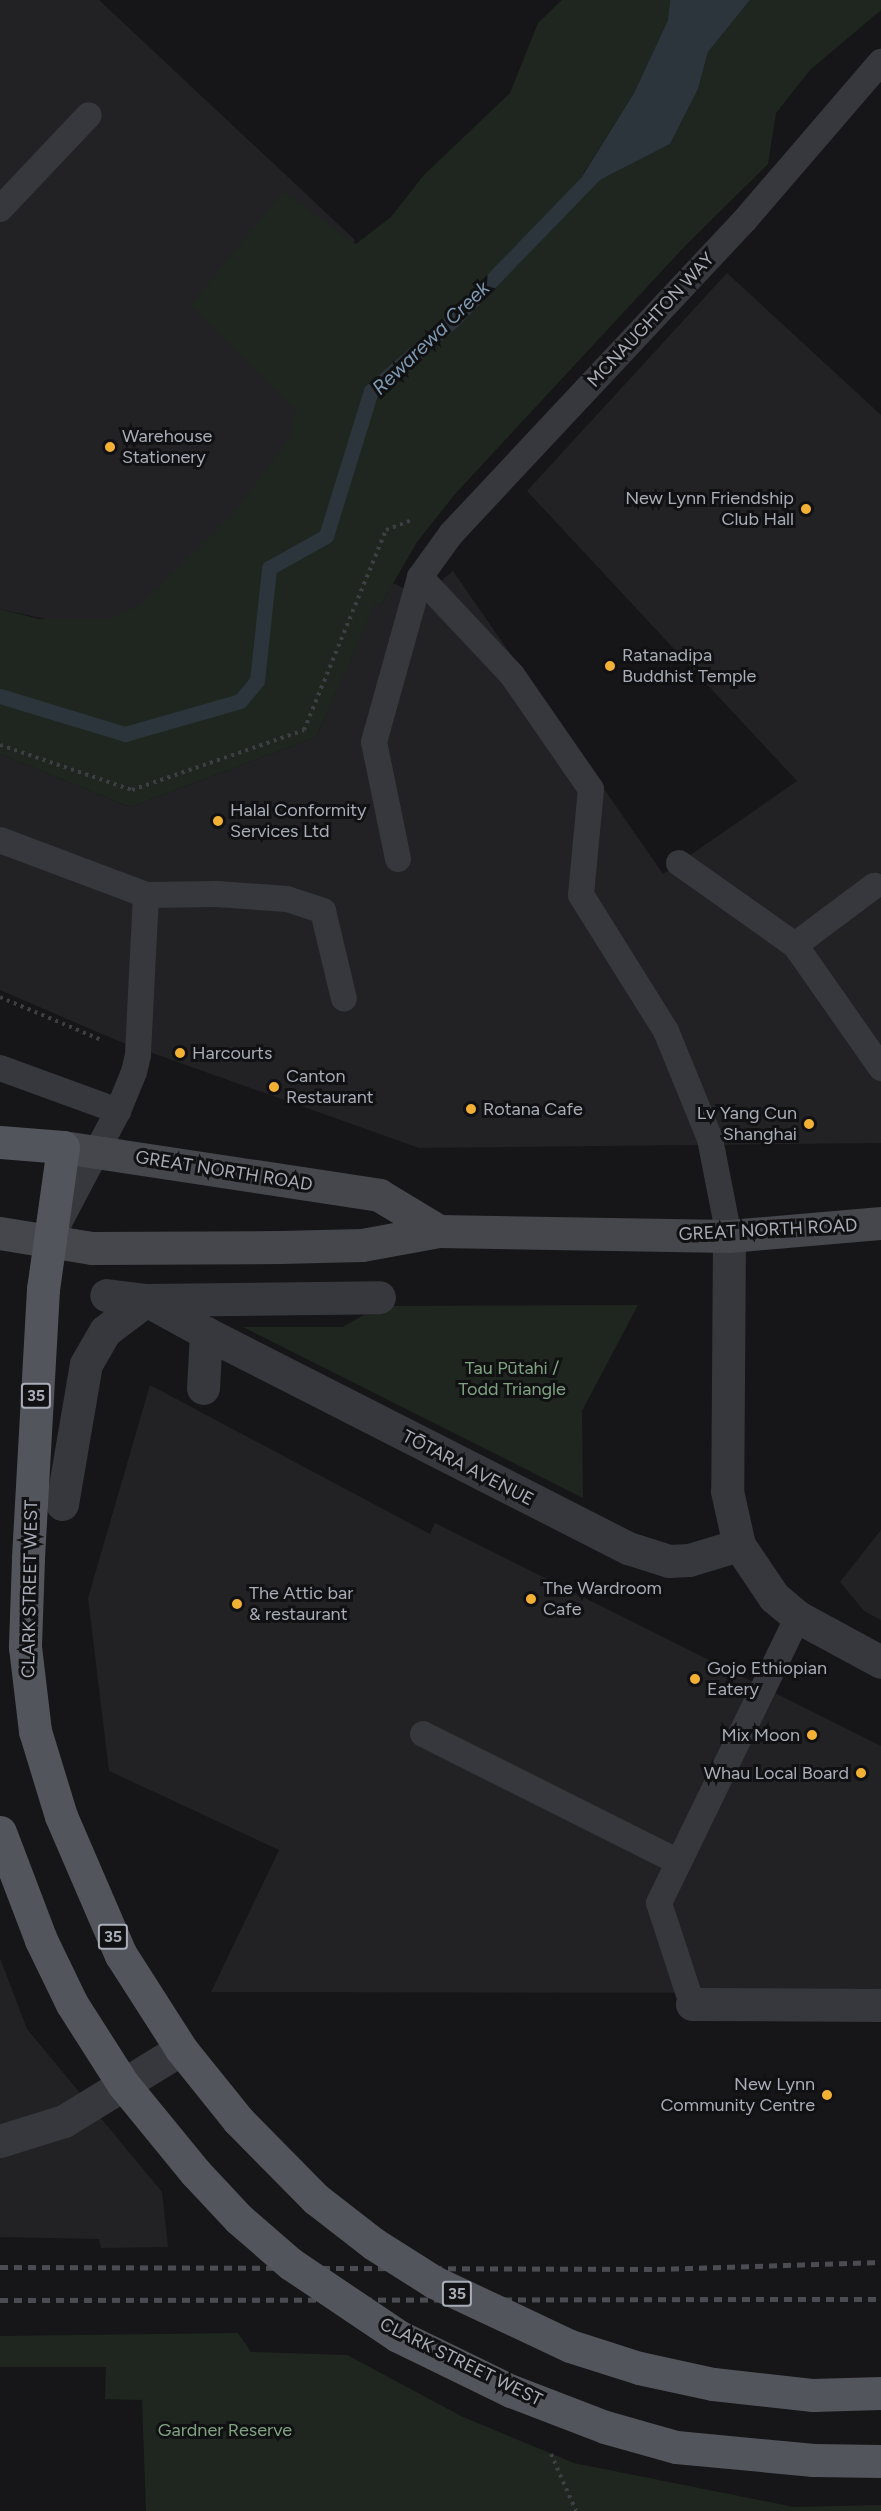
<!DOCTYPE html>
<meta charset="utf-8">
<style>
body{margin:0}
#map{position:relative;width:881px;height:2511px;overflow:hidden;background:#161618;font-family:Figtree,sans-serif}
div>[style]{position:absolute}
[style*='--x']{left:calc(var(--x)*1px);top:calc(var(--y)*1px);width:calc(var(--w)*1px);rotate:calc(var(--a)*1deg)}
.built>*{inset:0;background:#222225}
.green>*{inset:0;background:#1e261f}
.water>*{inset:0;background:#2c353c}
.stream>*{height:15px;margin:-7.5px;padding:0 7.5px;transform-origin:7.5px;border-radius:7.5px;background:#2c353c}
.path>*{height:4px;margin-top:-2px;transform-origin:0;background:repeating-linear-gradient(90deg,#3d3f44 0 3px,transparent 0 7.5px)}
.service>*{height:26px;margin:-13px;padding:0 13px;transform-origin:13px;border-radius:13px;background:#37383d}
.pedestrian>*{height:33px;margin:-16.5px;padding:0 16.5px;transform-origin:16.5px;border-radius:16.5px;background:#37383d}
.minor>*{height:33px;margin:-16.5px;padding:0 16.5px;transform-origin:16.5px;border-radius:16.5px;background:#37383d}
.secondary>*{height:33px;margin:-16.5px;padding:0 16.5px;transform-origin:16.5px;border-radius:16.5px;background:#45474d}
.primary>*{height:33px;margin:-16.5px;padding:0 16.5px;transform-origin:16.5px;border-radius:16.5px;background:#53555c}
.rail>*{height:4.5px;margin-top:-2.25px;transform-origin:0;background:repeating-linear-gradient(90deg,#4a4c52 0 8px,transparent 0 14px)}
.primary-bridge>*{height:33px;margin:-16.5px;padding:0 16.5px;transform-origin:16.5px;border-radius:16.5px;background:#53555c}
.dots>*{width:16px;height:16px;translate:-50% -50%;box-sizing:border-box;border:3px solid #111113;border-radius:50%}
span{translate:-50% -50%;white-space:nowrap;text-align:center;line-height:1.15;-webkit-text-stroke:6px #111113;paint-order:stroke}
.shield-label span{padding:2px 4px;background:#111113;border:2px solid;border-radius:4px;-webkit-text-stroke-width:0}
.shield-label{font-size:16px;color:#a8adb8;font-weight:700}
.street-label{font-size:18px;color:#a8adb8}
.poi-label{font-size:18px;color:#a8adb8}
.left{translate:0 -50%;text-align:left}
.right{translate:-100% -50%;text-align:right}
.park-label{font-size:18px;color:#7fa381}
.water-label{font-size:20px;color:#7f9bb3;font-style:italic}
</style>
<div id="map">
<div class="built">
<div style="clip-path:polygon(0 0,99px 0,354px 239px,353px 342px,162px 645px,0 609px)"></div>
<div style="clip-path:polygon(727px 273px,881px 415px,881px 1143px,419px 1148px,116px 1040px,0 990px,0 754px,130px 807px,316px 737px,376px 601px,380px 606px,393px 583px,421px 597px,453px 571px,663px 874px,797px 781px,527px 491px)"></div>
<div style="clip-path:polygon(150px 1385px,430px 1534px,435px 1523px,881px 1746px,881px 1993px,211px 1992px,279px 1850px,109px 1771px,88px 1598px)"></div>
<div style="clip-path:polygon(881px 1530px,881px 1620px,864px 1611px,840px 1582px)"></div>
<div style="clip-path:polygon(0 1958px,27px 2029px,162px 2192px,168px 2247px,101px 2248px,99px 2239px,0 2237px)"></div>
</div>
<div class="green">
<div style="clip-path:polygon(562px 0,670px 0,668px 20px,634px 93px,583px 174px,594px 183px,670px 144px,698px 89px,708px 52px,750px 0,881px 0,881px 10px,810px 70px,776px 113px,768px 164px,686px 245px,455px 494px,417px 542px,380px 606px,376px 602px,316px 737px,130px 807px,0 754px,0 609px,39px 619px,109px 619px,139px 606px,233px 514px,291px 436px,295px 409px,191px 305px,283px 192px,356px 244px,391px 217px,424px 175px,510px 93px,538px 23px)"></div>
<div style="clip-path:polygon(638px 1305px,582px 1411px,583px 1498px,243px 1327px,343px 1327px,379px 1306px)"></div>
<div style="clip-path:polygon(238px 2333px,251px 2352px,347px 2355px,463px 2417px,574px 2463px,794px 2507px,881px 2505px,881px 2511px,146px 2511px,142px 2400px,105px 2399px,106px 2367px,0 2367px,0 2336px)"></div>
</div>
<div class="water">
<div style="clip-path:polygon(670px 0,750px 0,708px 52px,698px 89px,670px 144px,594px 183px,583px 175px,634px 93px,668px 20px)"></div>
</div>
<div class="stream">
<div style="--x:0;--y:696;--w:131;--a:16.9"></div>
<div style="--x:125;--y:734;--w:120;--a:-16"></div>
<div style="--x:240;--y:701;--w:26;--a:-50"></div>
<div style="--x:257;--y:681;--w:114;--a:-83.9"></div>
<div style="--x:269;--y:568;--w:65;--a:-29.3"></div>
<div style="--x:326;--y:536;--w:152;--a:-72.8"></div>
<div style="--x:371;--y:391;--w:108;--a:-40.9"></div>
<div style="--x:453;--y:320;--w:214;--a:-45.9"></div>
</div>
<div class="path">
<div style="--x:0;--y:745;--w:139;--a:18.8"></div>
<div style="--x:132;--y:790;--w:182;--a:-19.2"></div>
<div style="--x:304;--y:730;--w:216;--a:-67.7"></div>
<div style="--x:386;--y:530;--w:28;--a:-21"></div>
<div style="--x:0;--y:997;--w:108;--a:23"></div>
<div style="--x:551;--y:2454;--w:62;--a:66.3"></div>
</div>
<div class="service">
<div style="--x:0;--y:209;--w:129;--a:-46.6"></div>
<div style="--x:420;--y:577;--w:134;--a:46.8"></div>
<div style="--x:512;--y:675;--w:139;--a:55.3"></div>
<div style="--x:591;--y:789;--w:106;--a:95.4"></div>
<div style="--x:581;--y:895;--w:160;--a:58"></div>
<div style="--x:666;--y:1031;--w:117;--a:67.8"></div>
<div style="--x:710;--y:1139;--w:99;--a:78.9"></div>
<div style="--x:0;--y:840;--w:156;--a:20.6"></div>
<div style="--x:146;--y:895;--w:160;--a:92.9"></div>
<div style="--x:138;--y:1055;--w:17;--a:103"></div>
<div style="--x:134;--y:1072;--w:42;--a:112.3"></div>
<div style="--x:118;--y:1111;--w:129;--a:117.8"></div>
<div style="--x:398;--y:859;--w:119;--a:-101.6"></div>
<div style="--x:374;--y:742;--w:171;--a:-74.4"></div>
<div style="--x:420;--y:577;--w:53;--a:-54.2"></div>
<div style="--x:451;--y:534;--w:429;--a:-46.9"></div>
<div style="--x:744;--y:221;--w:210;--a:-49.3"></div>
<div style="--x:679;--y:863;--w:142;--a:35.3"></div>
<div style="--x:795;--y:945;--w:150;--a:55"></div>
<div style="--x:146;--y:895;--w:71;--a:-0.8"></div>
<div style="--x:217;--y:894;--w:70;--a:4.1"></div>
<div style="--x:287;--y:899;--w:38;--a:18"></div>
<div style="--x:323;--y:911;--w:90;--a:76.6"></div>
<div style="--x:795;--y:945;--w:99;--a:-36.8"></div>
<div style="--x:0;--y:1068;--w:126;--a:20"></div>
<div style="--x:423;--y:1734;--w:286;--a:26.6"></div>
<div style="--x:692;--y:2004;--w:106;--a:-108.1"></div>
<div style="--x:659;--y:1903;--w:318;--a:-64.1"></div>
</div>
<div class="pedestrian">
<div style="--x:146;--y:1300;--w:233;--a:-0.7"></div>
<div style="--x:148;--y:1301;--w:66;--a:28.9"></div>
<div style="--x:206;--y:1333;--w:55;--a:93.1"></div>
<div style="--x:62;--y:1504;--w:142;--a:-80.3"></div>
<div style="--x:86;--y:1364;--w:38;--a:-60"></div>
<div style="--x:105;--y:1331;--w:51;--a:-37.1"></div>
<div style="--x:146;--y:1300;--w:40;--a:-172.9"></div>
<div style="--x:692;--y:2004;--w:189;--a:0.3"></div>
</div>
<div class="minor">
<div style="--x:729;--y:1236;--w:255;--a:90.4"></div>
<div style="--x:727;--y:1491;--w:55;--a:77.5"></div>
<div style="--x:739;--y:1545;--w:63;--a:56.1"></div>
<div style="--x:774;--y:1597;--w:31;--a:40"></div>
<div style="--x:798;--y:1617;--w:94;--a:28.5"></div>
<div style="--x:206;--y:1333;--w:474;--a:27"></div>
<div style="--x:628;--y:1548;--w:43;--a:17.6"></div>
<div style="--x:669;--y:1561;--w:20;--a:-3"></div>
<div style="--x:689;--y:1560;--w:52;--a:-16.7"></div>
<div style="--x:0;--y:2141;--w:67;--a:-17.4"></div>
<div style="--x:64;--y:2121;--w:137;--a:-31.6"></div>
</div>
<div class="secondary">
<div style="--x:63;--y:1147;--w:320;--a:8.6"></div>
<div style="--x:379;--y:1195;--w:70;--a:31"></div>
<div style="--x:0;--y:1233;--w:93;--a:9.3"></div>
<div style="--x:92;--y:1248;--w:188;--a:-0.3"></div>
<div style="--x:280;--y:1247;--w:82;--a:-1.4"></div>
<div style="--x:362;--y:1245;--w:78;--a:-10.3"></div>
<div style="--x:439;--y:1231;--w:290;--a:1"></div>
<div style="--x:729;--y:1236;--w:153;--a:-4.9"></div>
</div>
<div class="primary">
<div style="--x:0;--y:1142;--w:63;--a:4.5"></div>
<div style="--x:63;--y:1147;--w:143;--a:98"></div>
<div style="--x:43;--y:1289;--w:270;--a:93.2"></div>
<div style="--x:28;--y:1559;--w:88;--a:92"></div>
<div style="--x:25;--y:1647;--w:85;--a:83.2"></div>
<div style="--x:35;--y:1731;--w:89;--a:73"></div>
<div style="--x:61;--y:1816;--w:151;--a:66.7"></div>
<div style="--x:121;--y:1955;--w:112;--a:57.4"></div>
<div style="--x:0;--y:1832;--w:116;--a:69.2"></div>
<div style="--x:41;--y:1940;--w:71;--a:64.2"></div>
<div style="--x:72;--y:2004;--w:95;--a:57.5"></div>
<div style="--x:511;--y:2391;--w:101;--a:21"></div>
<div style="--x:605;--y:2427;--w:74;--a:15.7"></div>
<div style="--x:676;--y:2447;--w:138;--a:5.4"></div>
<div style="--x:813;--y:2460;--w:68;--a:0.8"></div>
<div style="--x:813;--y:2395;--w:68;--a:-1.7"></div>
</div>
<div class="rail">
<div style="--x:0;--y:2267;--w:657;--a:0.17"></div>
<div style="--x:657;--y:2269;--w:224;--a:-1.8"></div>
<div style="--x:0;--y:2300;--w:881;--a:-0.07"></div>
</div>
<div class="primary-bridge">
<div style="--x:181;--y:2049;--w:91;--a:51.2"></div>
<div style="--x:238;--y:2120;--w:111;--a:45.4"></div>
<div style="--x:316;--y:2199;--w:73;--a:37.8"></div>
<div style="--x:374;--y:2244;--w:71;--a:32.3"></div>
<div style="--x:434;--y:2282;--w:150;--a:25.2"></div>
<div style="--x:570;--y:2346;--w:72;--a:17.7"></div>
<div style="--x:639;--y:2368;--w:76;--a:12.2"></div>
<div style="--x:713;--y:2384;--w:101;--a:6.3"></div>
<div style="--x:123;--y:2084;--w:114;--a:50.7"></div>
<div style="--x:195;--y:2172;--w:64;--a:46.9"></div>
<div style="--x:239;--y:2219;--w:69;--a:40.9"></div>
<div style="--x:291;--y:2264;--w:129;--a:33.9"></div>
<div style="--x:398;--y:2336;--w:126;--a:26"></div>
</div>
<div class="dots">
<div style="left:110px;top:447px;background:#f2b134"></div>
<div style="left:806px;top:509px;background:#f2b134"></div>
<div style="left:610px;top:666px;background:#f2b134"></div>
<div style="left:218px;top:821px;background:#f2b134"></div>
<div style="left:180px;top:1053px;background:#f2b134"></div>
<div style="left:274px;top:1087px;background:#f2b134"></div>
<div style="left:471px;top:1109px;background:#f2b134"></div>
<div style="left:809px;top:1124px;background:#f2b134"></div>
<div style="left:531px;top:1599px;background:#f2b134"></div>
<div style="left:237px;top:1604px;background:#f2b134"></div>
<div style="left:695px;top:1679px;background:#f2b134"></div>
<div style="left:812px;top:1735px;background:#f2b134"></div>
<div style="left:861px;top:1773px;background:#f2b134"></div>
<div style="left:827px;top:2095px;background:#f2b134"></div>
</div>
<div class="shield-label">
<span style="left:36px;top:1396px">35</span>
<span style="left:113px;top:1937px">35</span>
<span style="left:457px;top:2294px">35</span>
</div>
<div class="street-label">
<span style="left:651px;top:320px;rotate:-47deg">MCNAUGHTON WAY</span>
<span style="left:224px;top:1171px;rotate:9deg">GREAT NORTH ROAD</span>
<span style="left:768px;top:1230px;rotate:-3deg">GREAT NORTH ROAD</span>
<span style="left:468px;top:1468px;rotate:27deg">TŌTARA AVENUE</span>
<span style="left:30px;top:1589px;rotate:-89deg">CLARK STREET WEST</span>
<span style="left:461px;top:2362px;rotate:26deg">CLARK STREET WEST</span>
</div>
<div class="poi-label">
<span class="left" style="left:122px;top:447px">Warehouse<br>Stationery</span>
<span class="right" style="left:794px;top:509px">New Lynn Friendship<br>Club Hall</span>
<span class="left" style="left:622px;top:666px">Ratanadipa<br>Buddhist Temple</span>
<span class="left" style="left:230px;top:821px">Halal Conformity<br>Services Ltd</span>
<span class="left" style="left:192px;top:1053px">Harcourts</span>
<span class="left" style="left:286px;top:1087px">Canton<br>Restaurant</span>
<span class="left" style="left:483px;top:1109px">Rotana Cafe</span>
<span class="right" style="left:797px;top:1124px">Lv Yang Cun<br>Shanghai</span>
<span class="left" style="left:543px;top:1599px">The Wardroom<br>Cafe</span>
<span class="left" style="left:249px;top:1604px">The Attic bar<br>&amp; restaurant</span>
<span class="left" style="left:707px;top:1679px">Gojo Ethiopian<br>Eatery</span>
<span class="right" style="left:800px;top:1735px">Mix Moon</span>
<span class="right" style="left:849px;top:1773px">Whau Local Board</span>
<span class="right" style="left:815px;top:2095px">New Lynn<br>Community Centre</span>
</div>
<div class="park-label">
<span style="left:512px;top:1379px">Tau Pūtahi /<br>Todd Triangle</span>
<span style="left:225px;top:2430px">Gardner Reserve</span>
</div>
<div class="water-label">
<span style="left:431px;top:338px;rotate:-44deg">Rewarewa Creek</span>
</div>
</div>
